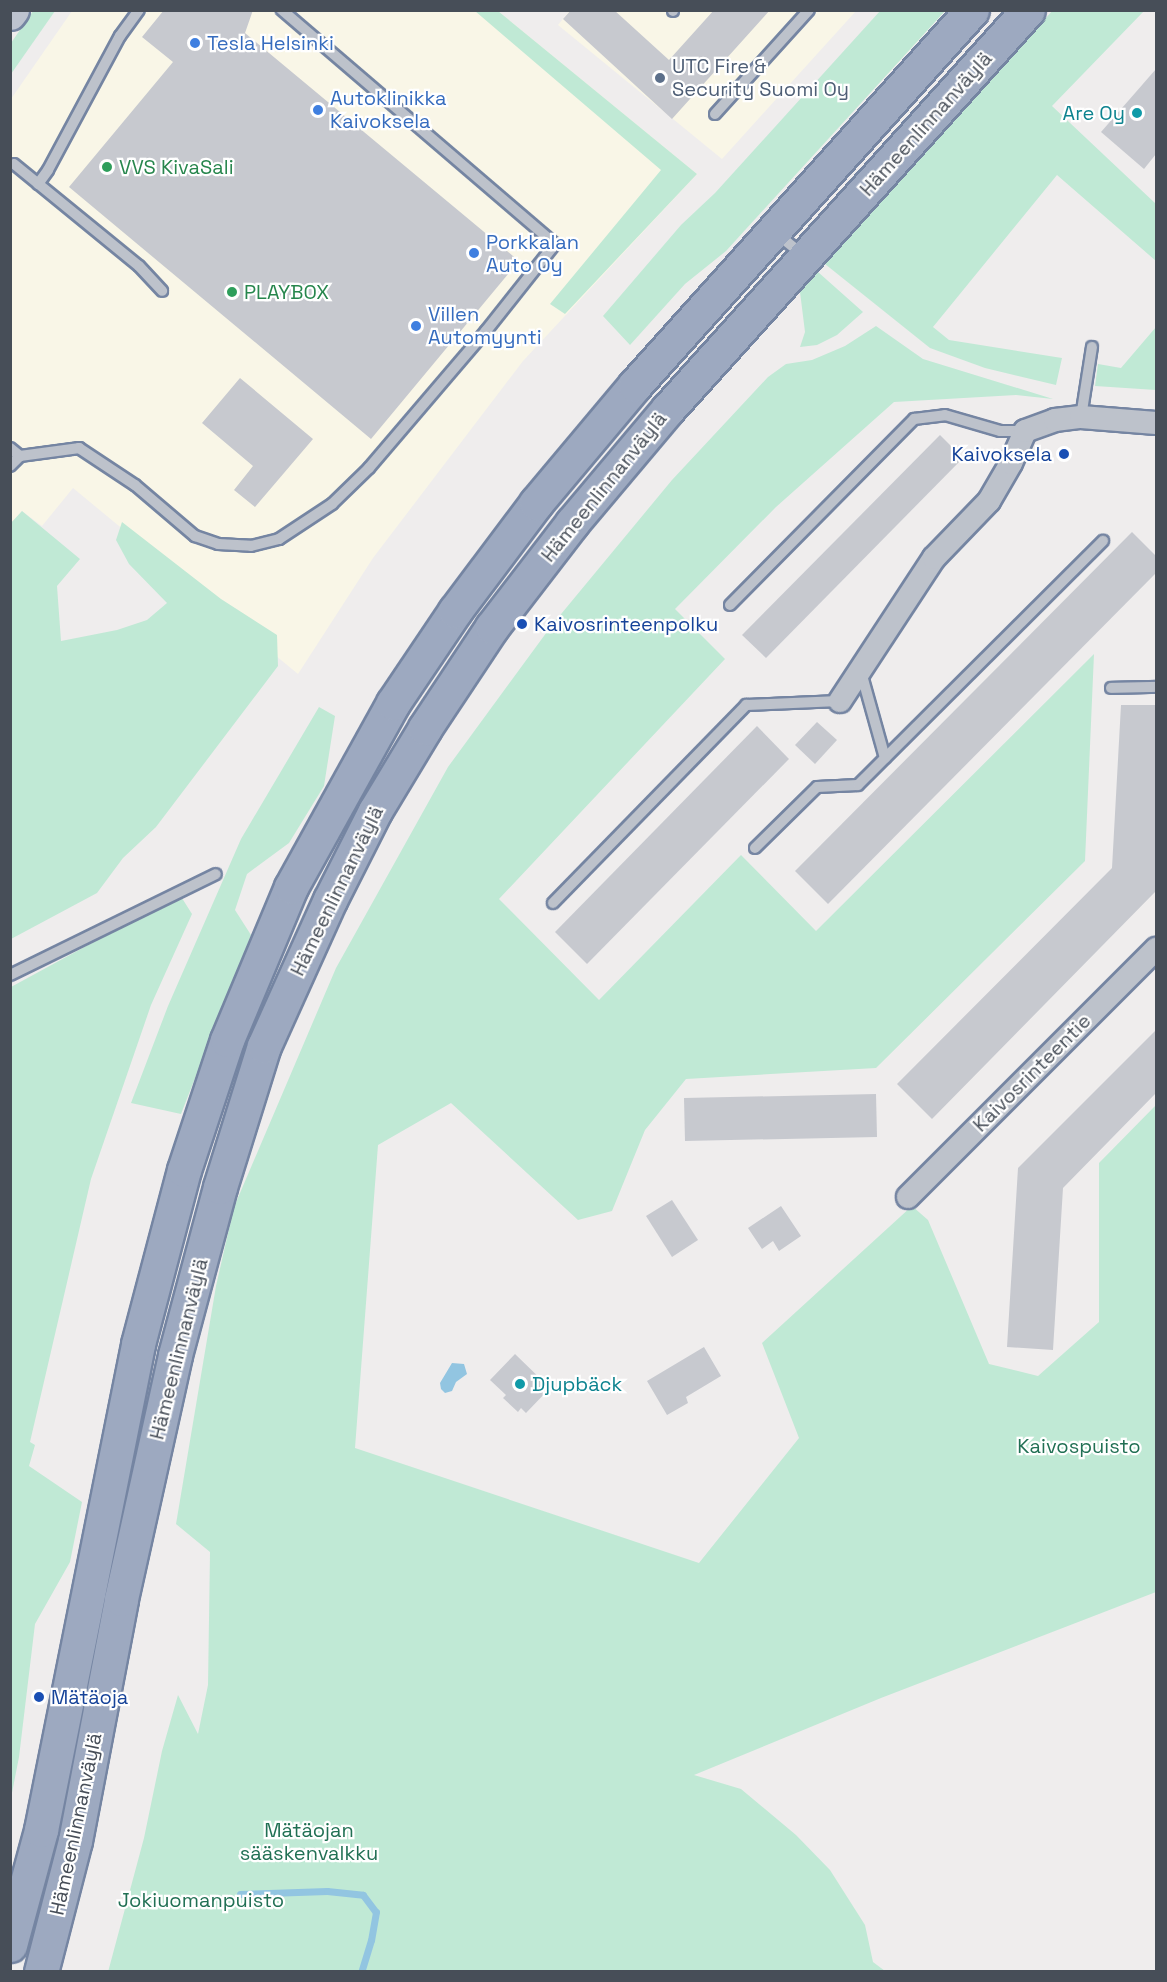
<!DOCTYPE html>
<meta charset="utf-8">
<style>
body{margin:0}
#map{position:relative;width:1167px;height:1982px;overflow:hidden;background:#efeded;font-family:"Space Grotesk",sans-serif}
div>[style]{position:absolute}
[style*='--x']{left:calc(var(--x)*1px);top:calc(var(--y)*1px);width:calc(var(--w)*1px);rotate:calc(var(--a)*1deg)}
.commercial>*{inset:0;background:#f9f6e7}
.green>*{inset:0;background:#c0e9d5}
.water>*{inset:0;background:#92c5e1}
.stream>*{height:7px;margin:-3.5px;padding:0 3.5px;transform-origin:3.5px;border-radius:3.5px;background:#92c5e1}
.building>*{inset:0;background:#c7c9cf}
.roads{filter:drop-shadow(2px 0 #7585a2) drop-shadow(-2px 0 #7585a2) drop-shadow(0 2px #7585a2) drop-shadow(0 -2px #7585a2)}
.service>*{height:10px;margin:-5px;padding:0 5px;transform-origin:5px;border-radius:5px;background:#bdc2cb}
.minor>*{height:22px;margin:-11px;padding:0 11px;transform-origin:11px;border-radius:11px;background:#bdc2cb}
.secondary>*{height:32px;margin:-16px;padding:0 16px;transform-origin:16px;border-radius:16px;background:#bdc3cf}
.trunk>*{height:33px;margin:-16.5px;padding:0 16.5px;transform-origin:16.5px;border-radius:16.5px;background:#9da9c0}
.dots>*{width:16px;height:16px;translate:-50% -50%;box-sizing:border-box;border:3px solid #fff;border-radius:50%}
span{translate:-50% -50%;white-space:nowrap;text-align:center;line-height:1.15;-webkit-text-stroke:4.5px #fff;paint-order:stroke}
.shop-label{font-size:20px;color:#366cbe}
.left{translate:0 -50%;text-align:left}
.service-label{font-size:20px;color:#4e5e75}
.culture-label{font-size:20px;color:#0d838f}
.right{translate:-100% -50%;text-align:right}
.street-label{font-size:20px;color:#474e58}
.leisure-label{font-size:20px;color:#27864d}
.transit-label{font-size:20px;color:#164399}
.park-label{font-size:20px;color:#217054}
.frame{position:absolute;inset:0;border:12px solid #474e58;pointer-events:none}
</style>
<div id="map">
<div class="commercial">
<div style="clip-path:polygon(570px 10px,856px 11px,722px 159px,558px 25px)"></div>
<div style="clip-path:polygon(72px 11px,498px 11px,697px 174px,523px 361px,373px 558px,298px 674px,73px 488px,42px 526px,22px 511px,11px 524px,11px 99px)"></div>
</div>
<div class="green">
<div style="clip-path:polygon(1053px 10px,1144px 11px,1052px 106px,1156px 204px,1156px 261px,1057px 175px,933px 327px,949px 340px,1062px 358px,1056px 385px,985px 368px,930px 348px,825px 264px)"></div>
<div style="clip-path:polygon(33px 11px,55px 11px,11px 74px,11px 43px)"></div>
<div style="clip-path:polygon(475px 11px,498px 11px,697px 174px,565px 314px,550px 304px,661px 170px)"></div>
<div style="clip-path:polygon(880px 11px,945px 11px,726px 251px,685px 284px,630px 345px,603px 316px,681px 225px,715px 193px)"></div>
<div style="clip-path:polygon(818px 272px,863px 312px,837px 335px,817px 345px,800px 347px,805px 332px,800px 292px)"></div>
<div style="clip-path:polygon(876px 326px,923px 359px,1053px 399px,1016px 395px,894px 402px,776px 507px,675px 609px,725px 659px,499px 899px,599px 1000px,741px 855px,816px 931px,1094px 654px,1085px 861px,876px 1068px,686px 1079px,645px 1130px,612px 1211px,578px 1220px,451px 1103px,378px 1145px,355px 1448px,699px 1563px,799px 1438px,762px 1343px,912px 1206px,928px 1220px,989px 1364px,1038px 1376px,1099px 1322px,1099px 1163px,1156px 1105px,1156px 1592px,881px 1698px,694px 1775px,741px 1789px,796px 1835px,830px 1870px,865px 1925px,873px 1962px,885px 1971px,108px 1972px,144px 1838px,162px 1751px,178px 1695px,198px 1734px,208px 1685px,210px 1552px,176px 1524px,216px 1286px,234px 1207px,336px 968px,448px 767px,552px 625px,672px 480px,768px 377px,786px 364px,812px 360px,845px 346px)"></div>
<div style="clip-path:polygon(1156px 327px,1156px 390px,1095px 386px,1098px 364px,1121px 368px)"></div>
<div style="clip-path:polygon(22px 511px,80px 559px,57px 586px,61px 641px,117px 630px,147px 620px,167px 603px,129px 564px,116px 540px,122px 522px,221px 599px,277px 635px,278px 666px,156px 827px,123px 858px,97px 893px,11px 939px,10px 524px)"></div>
<div style="clip-path:polygon(319px 707px,335px 716px,324px 786px,289px 843px,247px 874px,235px 910px,251px 935px,181px 1114px,131px 1103px,168px 1006px,241px 839px)"></div>
<div style="clip-path:polygon(180px 895px,192px 914px,151px 1005px,91px 1179px,30px 1442px,35px 1445px,29px 1466px,82px 1502px,70px 1562px,35px 1624px,19px 1757px,11px 1798px,11px 987px)"></div>
</div>
<div class="water">
<div style="clip-path:polygon(452px 1363px,464px 1364px,467px 1374px,456px 1382px,452px 1391px,445px 1393px,441px 1389px,440px 1383px)"></div>
</div>
<div class="stream">
<div style="--x:240;--y:1894;--w:87;--a:-2"></div>
<div style="--x:327;--y:1891;--w:36;--a:6"></div>
<div style="--x:363;--y:1895;--w:21;--a:53"></div>
<div style="--x:376;--y:1912;--w:28;--a:100"></div>
<div style="--x:371;--y:1940;--w:34;--a:107"></div>
</div>
<div class="building">
<div style="clip-path:polygon(164px 10px,253px 10px,245px 33px,519px 261px,371px 439px,69px 187px,173px 62px,142px 37px)"></div>
<div style="clip-path:polygon(571px 10px,614px 10px,669px 60px,714px 10px,770px 10px,672px 119px,563px 19px)"></div>
<div style="clip-path:polygon(1156px 69px,1156px 154px,1144px 169px,1101px 132px)"></div>
<div style="clip-path:polygon(240px 378px,313px 439px,255px 507px,234px 490px,253px 466px,202px 423px)"></div>
<div style="clip-path:polygon(940px 435px,963px 458px,766px 658px,742px 635px)"></div>
<div style="clip-path:polygon(1132px 532px,1156px 556px,1156px 573px,828px 904px,795px 871px)"></div>
<div style="clip-path:polygon(1121px 705px,1156px 705px,1156px 891px,932px 1119px,897px 1084px,1112px 868px)"></div>
<div style="clip-path:polygon(817px 722px,837px 740px,815px 764px,795px 745px)"></div>
<div style="clip-path:polygon(757px 726px,789px 759px,587px 964px,555px 932px)"></div>
<div style="clip-path:polygon(1156px 1030px,1156px 1093px,1063px 1188px,1053px 1350px,1007px 1347px,1018px 1168px)"></div>
<div style="clip-path:polygon(876px 1094px,877px 1137px,685px 1141px,684px 1098px)"></div>
<div style="clip-path:polygon(672px 1200px,698px 1240px,672px 1257px,646px 1216px)"></div>
<div style="clip-path:polygon(781px 1206px,801px 1236px,779px 1251px,773px 1241px,762px 1249px,748px 1228px)"></div>
<div style="clip-path:polygon(704px 1347px,721px 1376px,686px 1397px,688px 1403px,667px 1415px,647px 1381px)"></div>
<div style="clip-path:polygon(515px 1354px,550px 1388px,526px 1413px,521px 1408px,518px 1412px,503px 1398px,506px 1395px,490px 1380px)"></div>
</div>
<div class="roads">
<div class="service">
<div style="--x:673;--y:10;--w:1;--a:90"></div>
<div style="--x:715;--y:114;--w:140;--a:-47.9"></div>
<div style="--x:14;--y:164;--w:161;--a:39.2"></div>
<div style="--x:139;--y:266;--w:34;--a:47"></div>
<div style="--x:38;--y:184;--w:17;--a:-54"></div>
<div style="--x:48;--y:170;--w:152;--a:-61.8"></div>
<div style="--x:120;--y:36;--w:32;--a:-54"></div>
<div style="--x:776;--y:233;--w:36;--a:39"></div>
<div style="--x:1081;--y:417;--w:71;--a:-81.1"></div>
<div style="--x:10;--y:448;--w:13;--a:39"></div>
<div style="--x:10;--y:466;--w:14;--a:-45"></div>
<div style="--x:20;--y:456;--w:60;--a:-7.7"></div>
<div style="--x:79;--y:448;--w:67;--a:33.5"></div>
<div style="--x:135;--y:485;--w:79;--a:40.4"></div>
<div style="--x:195;--y:536;--w:24;--a:19"></div>
<div style="--x:218;--y:544;--w:33;--a:3"></div>
<div style="--x:251;--y:546;--w:29;--a:-14"></div>
<div style="--x:279;--y:539;--w:64;--a:-33.4"></div>
<div style="--x:332;--y:504;--w:52;--a:-44.2"></div>
<div style="--x:369;--y:468;--w:180;--a:-49.5"></div>
<div style="--x:486;--y:331;--w:111;--a:-51.6"></div>
<div style="--x:555;--y:244;--w:360;--a:-139.4"></div>
<div style="--x:730;--y:605;--w:262;--a:-45.3"></div>
<div style="--x:914;--y:419;--w:31;--a:-7"></div>
<div style="--x:945;--y:415;--w:57;--a:16.2"></div>
<div style="--x:1000;--y:431;--w:24;--a:0"></div>
<div style="--x:861;--y:672;--w:89;--a:74.4"></div>
<div style="--x:1111;--y:688;--w:45;--a:-1.3"></div>
<div style="--x:755;--y:848;--w:87;--a:-44.5"></div>
<div style="--x:817;--y:787;--w:41;--a:-2.8"></div>
<div style="--x:858;--y:785;--w:346;--a:-44.9"></div>
<div style="--x:553;--y:903;--w:277;--a:-45.7"></div>
<div style="--x:746;--y:705;--w:94;--a:-2.4"></div>
<div style="--x:10;--y:975;--w:229;--a:-26.1"></div>
</div>
<div class="minor">
<div style="--x:840;--y:701;--w:171;--a:-56.7"></div>
<div style="--x:934;--y:558;--w:79;--a:-46"></div>
<div style="--x:989;--y:501;--w:44;--a:-59.9"></div>
<div style="--x:1011;--y:463;--w:35;--a:-66"></div>
<div style="--x:1025;--y:431;--w:32;--a:-20"></div>
<div style="--x:1055;--y:420;--w:26;--a:-7"></div>
<div style="--x:1081;--y:417;--w:75;--a:4.6"></div>
<div style="--x:908;--y:1197;--w:351;--a:-45"></div>
</div>
<div class="secondary">
<div style="--x:10;--y:14;--w:5;--a:-53"></div>
</div>
<div class="trunk">
<div style="--x:10;--y:1945;--w:119;--a:-74.9"></div>
<div style="--x:41;--y:1830;--w:496;--a:-78.7"></div>
<div style="--x:138;--y:1344;--w:180;--a:-75.2"></div>
<div style="--x:184;--y:1170;--w:137;--a:-71.7"></div>
<div style="--x:227;--y:1040;--w:166;--a:-67.3"></div>
<div style="--x:291;--y:887;--w:210;--a:-61"></div>
<div style="--x:393;--y:703;--w:111;--a:-56"></div>
<div style="--x:455;--y:611;--w:135;--a:-53.1"></div>
<div style="--x:536;--y:503;--w:154;--a:-50"></div>
<div style="--x:635;--y:385;--w:504;--a:-48.06"></div>
<div style="--x:41;--y:1972;--w:135;--a:-75.5"></div>
<div style="--x:75;--y:1841;--w:246;--a:-79.2"></div>
<div style="--x:121;--y:1599;--w:250;--a:-77.5"></div>
<div style="--x:175;--y:1355;--w:174;--a:-75"></div>
<div style="--x:220;--y:1187;--w:148;--a:-72.7"></div>
<div style="--x:264;--y:1046;--w:160;--a:-65.7"></div>
<div style="--x:330;--y:900;--w:100;--a:-63.2"></div>
<div style="--x:375;--y:811;--w:97;--a:-58.9"></div>
<div style="--x:425;--y:728;--w:121;--a:-56.4"></div>
<div style="--x:492;--y:627;--w:131;--a:-52.4"></div>
<div style="--x:572;--y:523;--w:149;--a:-49.9"></div>
<div style="--x:668;--y:409;--w:537;--a:-47.94"></div>
</div>
</div>
<div class="dots">
<div style="left:195px;top:43px;background:#3f7fe0"></div>
<div style="left:660px;top:78px;background:#5c6f8a"></div>
<div style="left:318px;top:110px;background:#3f7fe0"></div>
<div style="left:1137px;top:113px;background:#0f9aa8"></div>
<div style="left:107px;top:167px;background:#2e9e5b"></div>
<div style="left:474px;top:253px;background:#3f7fe0"></div>
<div style="left:232px;top:292px;background:#2e9e5b"></div>
<div style="left:416px;top:326px;background:#3f7fe0"></div>
<div style="left:1064px;top:454px;background:#1a4fb4"></div>
<div style="left:522px;top:624px;background:#1a4fb4"></div>
<div style="left:520px;top:1384px;background:#0f9aa8"></div>
<div style="left:39px;top:1697px;background:#1a4fb4"></div>
</div>
<div class="shop-label">
<span class="left" style="left:207px;top:43px">Tesla Helsinki</span>
<span class="left" style="left:330px;top:110px">Autoklinikka<br>Kaivoksela</span>
<span class="left" style="left:486px;top:254px">Porkkalan<br>Auto Oy</span>
<span class="left" style="left:428px;top:326px">Villen<br>Automyynti</span>
</div>
<div class="service-label">
<span class="left" style="left:672px;top:78px">UTC Fire &amp;<br>Security Suomi Oy</span>
</div>
<div class="culture-label">
<span class="right" style="left:1125px;top:113px">Are Oy</span>
<span class="left" style="left:532px;top:1384px">Djupbäck</span>
</div>
<div class="street-label">
<span style="left:926px;top:124px;rotate:-48deg">Hämeenlinnanväylä</span>
<span style="left:604px;top:487px;rotate:-51deg">Hämeenlinnanväylä</span>
<span style="left:337px;top:891px;rotate:-64deg">Hämeenlinnanväylä</span>
<span style="left:1032px;top:1073px;rotate:-45deg">Kaivosrinteentie</span>
<span style="left:179px;top:1349px;rotate:-76deg">Hämeenlinnanväylä</span>
<span style="left:76px;top:1824px;rotate:-78deg">Hämeenlinnanväylä</span>
</div>
<div class="leisure-label">
<span class="left" style="left:119px;top:167px">VVS KivaSali</span>
<span class="left" style="left:244px;top:292px">PLAYBOX</span>
</div>
<div class="transit-label">
<span class="right" style="left:1052px;top:454px">Kaivoksela</span>
<span class="left" style="left:534px;top:624px">Kaivosrinteenpolku</span>
<span class="left" style="left:51px;top:1697px">Mätäoja</span>
</div>
<div class="park-label">
<span style="left:1079px;top:1446px">Kaivospuisto</span>
<span style="left:309px;top:1842px">Mätäojan<br>sääskenvalkku</span>
<span style="left:201px;top:1900px">Jokiuomanpuisto</span>
</div>
<div class="frame"></div>
</div>
